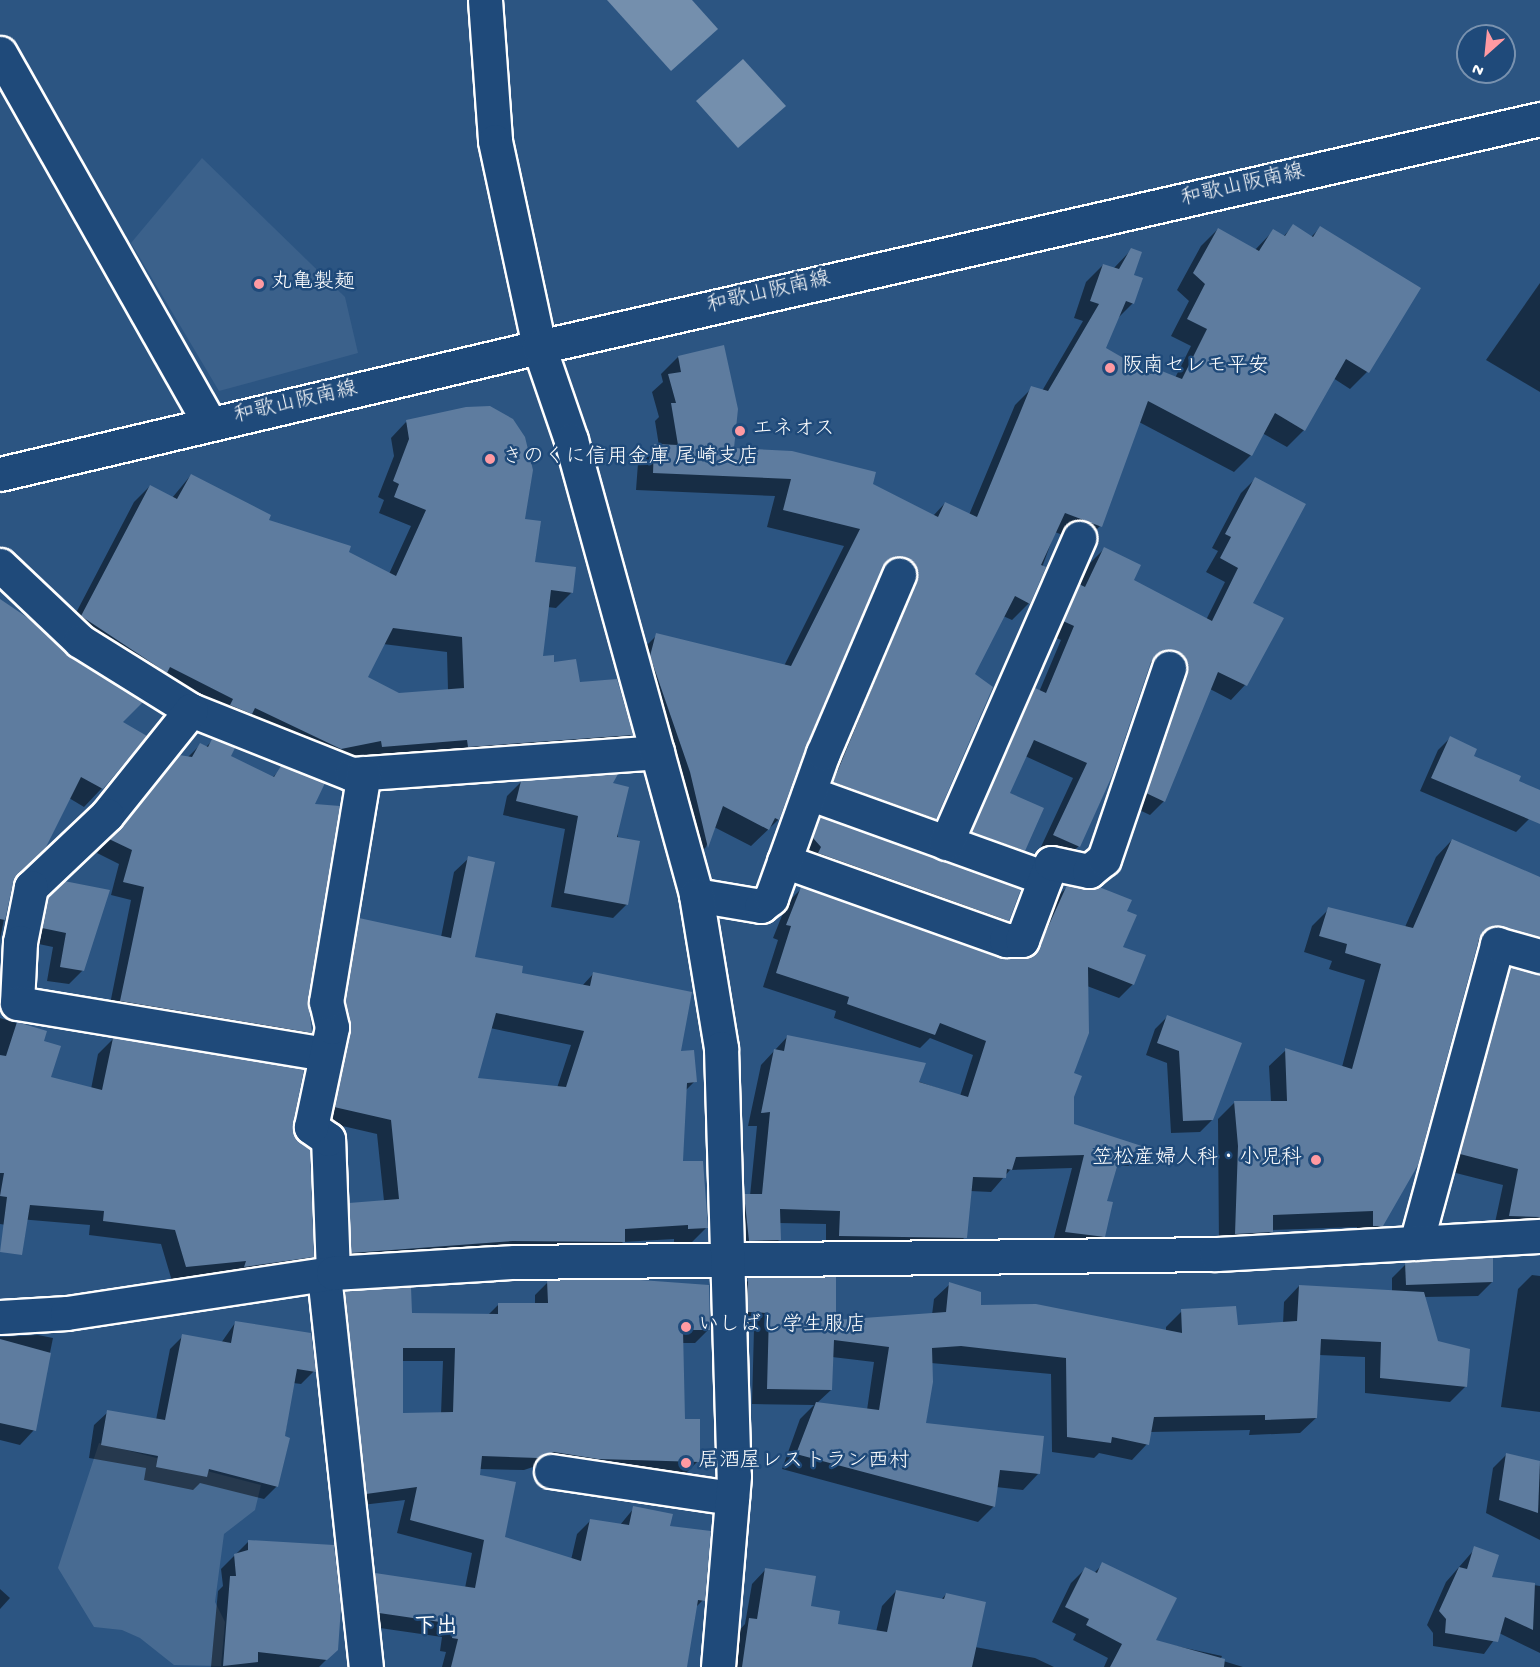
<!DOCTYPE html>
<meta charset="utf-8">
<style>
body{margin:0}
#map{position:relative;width:1540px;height:1667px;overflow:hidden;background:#2c5582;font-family:"Gochi Hand","Klee One",sans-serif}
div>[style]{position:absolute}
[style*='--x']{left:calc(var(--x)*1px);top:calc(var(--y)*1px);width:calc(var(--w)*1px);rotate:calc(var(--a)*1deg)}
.built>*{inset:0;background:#3b618b}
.green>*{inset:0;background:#486b92}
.water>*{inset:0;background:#748fad}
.shadow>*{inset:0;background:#0007}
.building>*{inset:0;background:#5e7c9f}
.roads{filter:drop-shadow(2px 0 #fff) drop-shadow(-2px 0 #fff) drop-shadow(0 2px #fff) drop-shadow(0 -2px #fff)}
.street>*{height:33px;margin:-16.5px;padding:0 16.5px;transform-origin:16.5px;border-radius:16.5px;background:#1f4a7a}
.secondary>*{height:33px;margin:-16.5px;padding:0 16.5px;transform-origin:16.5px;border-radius:16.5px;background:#1f4a7a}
.dots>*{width:16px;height:16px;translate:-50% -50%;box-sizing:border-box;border:3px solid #1f4a7a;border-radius:50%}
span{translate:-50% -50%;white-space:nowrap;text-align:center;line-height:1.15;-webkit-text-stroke:5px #1f4a7a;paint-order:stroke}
.street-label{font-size:21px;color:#fff}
.poi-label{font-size:21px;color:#fff}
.left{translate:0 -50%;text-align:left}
.right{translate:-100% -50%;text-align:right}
.neighbourhood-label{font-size:22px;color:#fff;font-weight:700}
.north{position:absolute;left:1456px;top:24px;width:60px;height:60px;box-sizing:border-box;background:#1f4a7a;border:2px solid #7992af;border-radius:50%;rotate:207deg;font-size:16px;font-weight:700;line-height:24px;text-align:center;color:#fff}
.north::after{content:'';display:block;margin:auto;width:21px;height:27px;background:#ff9aa2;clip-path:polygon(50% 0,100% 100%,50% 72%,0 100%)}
</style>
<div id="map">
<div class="built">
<div style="clip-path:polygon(202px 158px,345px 297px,358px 353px,219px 391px,131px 243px)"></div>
</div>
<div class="green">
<div style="clip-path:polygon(99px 1443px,261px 1485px,255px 1510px,224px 1534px,215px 1602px,225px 1622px,221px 1666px,174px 1665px,140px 1638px,122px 1630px,94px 1627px,58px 1568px)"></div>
</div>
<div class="water">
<div style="clip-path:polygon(607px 0,692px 0,718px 29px,671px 71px)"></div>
<div style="clip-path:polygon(743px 59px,786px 106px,738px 148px,696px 101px)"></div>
</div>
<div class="shadow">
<div style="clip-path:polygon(1293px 226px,1311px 237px,1320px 228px,1367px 372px,1350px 389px,1333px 378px,1304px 430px,1287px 447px,1262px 433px,1251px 455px,1234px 472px,1139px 422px,1100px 526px,1083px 543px,1055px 532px,1029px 603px,1012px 620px,1003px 616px,973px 675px,935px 818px,918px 835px,817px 799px,900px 601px,878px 573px,804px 745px,778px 820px,751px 846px,714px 827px,706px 847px,691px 863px,640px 652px,657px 635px,784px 666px,844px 546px,767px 527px,775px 496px,636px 490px,638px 463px,659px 446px,655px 421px,659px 417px,652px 392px,663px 382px,661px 374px,678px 357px,733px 449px,871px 484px,933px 516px,945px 503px,969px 515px,1015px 405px,1032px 388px,1042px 391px,1083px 321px,1074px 318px,1086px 282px,1103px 265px,1113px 269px,1132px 249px,1133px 303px,1117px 319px,1104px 349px,1149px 375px,1154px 370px,1175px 378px,1191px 346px,1171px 336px,1189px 301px,1177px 290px,1201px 246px,1218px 229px,1254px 251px,1273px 231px,1283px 237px)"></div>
<div style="clip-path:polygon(1540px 283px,1540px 392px,1486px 360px)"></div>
<div style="clip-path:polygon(evenodd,406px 422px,523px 520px,533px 563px,572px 592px,556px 608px,547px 607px,541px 657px,579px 683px,631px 735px,615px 750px,366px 763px,366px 756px,324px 765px,66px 632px,134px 502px,150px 486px,172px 498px,191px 475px,267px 521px,389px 574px,411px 526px,379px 513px,384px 500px,378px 497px,394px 456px,391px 438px,406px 422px,383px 644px,447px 652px,448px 690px,399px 694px,366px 678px,383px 644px)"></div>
<div style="clip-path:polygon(1255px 479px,1251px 604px,1282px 619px,1245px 685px,1231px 700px,1210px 689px,1164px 801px,1150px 815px,1133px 807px,1169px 669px,1150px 663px,1079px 846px,1064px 860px,1040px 849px,1073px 778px,1025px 756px,1008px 793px,1024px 850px,1010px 864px,958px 846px,1021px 704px,1035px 690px,1039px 692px,1061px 640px,1050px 635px,1065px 600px,1079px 587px,1090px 563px,1104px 549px,1132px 581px,1206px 620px,1225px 582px,1206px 572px,1218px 551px,1212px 548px,1241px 493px)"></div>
<div style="clip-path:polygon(0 600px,121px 722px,102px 788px,84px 807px,69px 798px,11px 882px,0 940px)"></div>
<div style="clip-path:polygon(1450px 738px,1472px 757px,1517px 782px,1529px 819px,1516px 832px,1420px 791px,1438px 750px)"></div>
<div style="clip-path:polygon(213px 740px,229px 756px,272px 778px,282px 768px,312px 806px,306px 999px,310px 1032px,297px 1045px,108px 1014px,131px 900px,111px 895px,119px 864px,97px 853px,180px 756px,187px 758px,200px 745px,206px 747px)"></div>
<div style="clip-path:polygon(521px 782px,611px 784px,627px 904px,613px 918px,551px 907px,565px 829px,503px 815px,507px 796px)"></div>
<div style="clip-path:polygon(820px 819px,1008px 920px,994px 934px,803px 859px,806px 833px)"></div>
<div style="clip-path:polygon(1452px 840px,1540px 879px,1540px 965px,1529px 954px,1477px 942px,1381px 1225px,1365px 1242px,1357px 1242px,1357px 1227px,1272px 1230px,1255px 1248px,1219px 1250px,1218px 1119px,1235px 1102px,1271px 1102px,1269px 1066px,1286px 1050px,1342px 1067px,1365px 980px,1329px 969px,1332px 961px,1304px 952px,1312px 926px,1329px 909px,1405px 927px,1436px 857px)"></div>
<div style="clip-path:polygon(evenodd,469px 858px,473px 959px,520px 974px,582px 986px,593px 974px,679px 1053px,695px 1081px,685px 1091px,681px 1163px,706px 1228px,692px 1242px,674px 1243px,674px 1239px,623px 1242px,609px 1256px,337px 1267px,335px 1219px,350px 1204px,384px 1201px,377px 1134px,321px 1121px,345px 934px,359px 920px,441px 937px,454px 872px,469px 858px,490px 1028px,571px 1045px,557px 1088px,476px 1080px,490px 1028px)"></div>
<div style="clip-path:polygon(65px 883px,83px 970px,69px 984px,47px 981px,53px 947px,29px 942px,35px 912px)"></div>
<div style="clip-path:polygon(1067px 887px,1125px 911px,1121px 948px,1133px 984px,1119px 998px,1087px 986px,1072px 1074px,1073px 1125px,1150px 1152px,1136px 1166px,1116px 1166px,1105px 1202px,1103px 1236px,1089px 1250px,1052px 1245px,1072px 1168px,1010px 1170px,991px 1192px,970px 1191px,965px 1237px,951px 1251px,826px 1250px,826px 1224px,779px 1223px,779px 1240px,765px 1254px,735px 1254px,731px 1210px,745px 1196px,750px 1196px,757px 1126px,748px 1126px,761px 1065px,788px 1036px,960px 1096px,973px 1055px,930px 1038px,920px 1048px,834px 1018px,836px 1011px,763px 987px,778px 940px,773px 938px,787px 903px,801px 889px,1006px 960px,1026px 957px,1053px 901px)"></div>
<div style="clip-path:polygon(1511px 969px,1540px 975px,1540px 1225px,1493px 1232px,1503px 1185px,1444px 1170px,1494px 985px)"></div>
<div style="clip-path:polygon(1167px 1017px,1212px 1120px,1200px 1132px,1171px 1133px,1167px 1063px,1146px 1055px,1155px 1029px)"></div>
<div style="clip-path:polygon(0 1018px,45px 1032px,42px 1042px,49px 1078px,91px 1089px,98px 1054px,113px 1039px,291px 1124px,312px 1256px,297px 1271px,172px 1281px,161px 1244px,89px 1235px,90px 1225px,19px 1219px,13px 1226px,0 1224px)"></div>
<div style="clip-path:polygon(evenodd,1406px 1264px,1492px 1282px,1478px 1296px,1424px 1297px,1437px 1342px,1466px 1386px,1450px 1402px,1365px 1393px,1365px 1357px,1319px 1355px,1316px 1418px,1300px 1433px,1249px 1435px,1250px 1430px,1150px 1432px,1147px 1444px,1132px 1460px,1099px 1453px,1094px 1458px,1052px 1452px,1051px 1374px,931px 1363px,924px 1425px,1038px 1474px,1023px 1490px,996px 1487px,994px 1506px,978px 1522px,782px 1469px,800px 1419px,814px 1405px,752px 1404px,754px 1328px,733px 1328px,733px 1295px,749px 1280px,834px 1322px,932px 1315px,934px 1299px,950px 1284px,979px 1307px,1166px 1331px,1166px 1327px,1182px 1311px,1236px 1327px,1283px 1324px,1284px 1302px,1299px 1286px,1392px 1292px,1392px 1278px,1406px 1264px,832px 1357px,874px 1362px,867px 1410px,817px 1403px,831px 1390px,832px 1357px)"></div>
<div style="clip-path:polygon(1532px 1275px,1540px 1276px,1540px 1412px,1501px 1407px,1518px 1289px)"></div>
<div style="clip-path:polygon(evenodd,548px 1282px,708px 1330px,695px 1343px,682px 1343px,683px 1420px,698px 1461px,685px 1474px,539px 1465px,524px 1470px,479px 1469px,479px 1476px,503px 1538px,571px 1560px,577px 1534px,590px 1521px,620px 1525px,634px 1508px,669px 1527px,703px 1600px,695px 1608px,686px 1667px,442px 1667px,446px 1652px,440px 1651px,442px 1637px,366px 1626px,362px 1588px,375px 1575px,465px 1588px,472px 1553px,397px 1533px,405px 1500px,353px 1506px,332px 1306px,345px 1293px,410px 1314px,488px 1315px,499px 1304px,535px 1304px,535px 1295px,548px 1282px,401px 1361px,443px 1361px,441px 1414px,402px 1415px,401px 1361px)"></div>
<div style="clip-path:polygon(235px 1323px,314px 1371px,301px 1384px,293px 1383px,277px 1486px,264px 1499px,200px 1483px,193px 1490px,144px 1480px,146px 1468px,89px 1458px,94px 1425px,108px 1412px,156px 1420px,170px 1349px,183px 1336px,221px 1343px)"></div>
<div style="clip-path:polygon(38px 1335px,53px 1338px,34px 1430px,20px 1445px,0 1440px,0 1337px)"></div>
<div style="clip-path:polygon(1506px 1455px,1540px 1462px,1540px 1540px,1486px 1513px,1493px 1468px)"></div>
<div style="clip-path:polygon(249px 1541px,337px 1649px,319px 1667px,211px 1667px,218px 1591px,223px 1586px,221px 1569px)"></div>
<div style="clip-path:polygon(1473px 1551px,1490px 1578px,1540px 1586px,1540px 1653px,1499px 1633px,1484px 1654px,1433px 1646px,1433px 1633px,1427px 1625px,1446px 1582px)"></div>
<div style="clip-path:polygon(1103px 1564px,1153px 1641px,1222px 1656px,1220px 1660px,1243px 1667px,1104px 1667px,1108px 1658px,1073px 1640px,1076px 1634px,1052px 1622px,1071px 1583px,1085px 1569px,1094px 1573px)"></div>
<div style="clip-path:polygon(766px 1569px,810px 1608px,837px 1625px,876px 1632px,882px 1606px,896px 1591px,941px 1600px,946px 1594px,975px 1647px,1035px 1658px,1054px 1667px,731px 1667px,736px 1634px,745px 1624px,752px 1584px)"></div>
<div style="clip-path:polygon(0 1589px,10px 1598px,0 1609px)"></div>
</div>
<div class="building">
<div style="clip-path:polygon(1293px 224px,1313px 237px,1320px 226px,1421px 288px,1369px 373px,1346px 359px,1305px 431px,1275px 413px,1252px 456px,1148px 401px,1102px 527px,1065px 513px,1041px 565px,1046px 567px,1030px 604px,1015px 596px,975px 674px,993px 687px,936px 819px,833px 782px,916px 582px,914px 563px,906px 558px,888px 560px,806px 746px,779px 820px,775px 818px,769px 830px,723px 806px,708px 848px,690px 772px,650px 656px,656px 633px,791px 666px,860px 529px,783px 510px,791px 479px,653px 473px,654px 444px,678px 445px,671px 403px,676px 403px,668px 374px,681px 372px,678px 356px,724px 345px,738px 409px,734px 448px,792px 451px,876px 472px,873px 484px,938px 517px,945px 502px,977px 517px,1031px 386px,1048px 391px,1099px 304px,1090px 301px,1103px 264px,1119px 269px,1131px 248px,1142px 252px,1134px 275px,1143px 278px,1134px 304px,1126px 301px,1106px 348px,1151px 374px,1154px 368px,1182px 379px,1207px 329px,1187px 319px,1205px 284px,1193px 273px,1218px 228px,1259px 251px,1273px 229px,1285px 236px)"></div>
<div style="clip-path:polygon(evenodd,490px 406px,513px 419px,525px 437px,533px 470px,525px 519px,541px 521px,535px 562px,576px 567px,573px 593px,551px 590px,543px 656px,554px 655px,554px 662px,576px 659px,580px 682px,617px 679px,633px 735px,468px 747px,467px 740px,382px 747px,381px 741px,341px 749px,255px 708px,252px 714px,230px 705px,233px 699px,170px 667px,167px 673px,81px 616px,150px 485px,177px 499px,191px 474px,271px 515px,269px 520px,351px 546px,349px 552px,396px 576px,426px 510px,394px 497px,399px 484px,393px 481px,409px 439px,406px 420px,466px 407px,490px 406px,393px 628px,462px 637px,464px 688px,399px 693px,368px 677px,393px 628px)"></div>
<div style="clip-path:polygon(1255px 477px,1306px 504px,1253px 603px,1284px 618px,1247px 686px,1218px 672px,1165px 802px,1146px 793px,1187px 665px,1183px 655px,1166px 650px,1151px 662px,1112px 776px,1080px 847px,1053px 835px,1087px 763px,1034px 740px,1010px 793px,1044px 808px,1025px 851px,971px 832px,1035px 688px,1046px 693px,1074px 626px,1063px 621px,1079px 584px,1085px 587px,1104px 547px,1141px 565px,1134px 580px,1212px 621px,1238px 568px,1220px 558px,1231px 537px,1225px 534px)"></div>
<div style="clip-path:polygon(0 599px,31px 620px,70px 657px,143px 702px,123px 722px,147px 736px,103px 789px,81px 777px,46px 847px,13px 883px,5px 920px,0 919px)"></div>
<div style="clip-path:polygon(1450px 736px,1477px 749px,1474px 756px,1521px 776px,1519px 781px,1540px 790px,1540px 824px,1431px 778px)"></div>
<div style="clip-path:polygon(212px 739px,235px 748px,231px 756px,274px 777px,281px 766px,325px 783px,315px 804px,340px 806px,308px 999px,312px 1033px,120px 1001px,144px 887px,123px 882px,132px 850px,109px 839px,179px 755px,192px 757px,200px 743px,208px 747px)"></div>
<div style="clip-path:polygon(618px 774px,613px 783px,629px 787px,617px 837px,640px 841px,628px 905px,564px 893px,578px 816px,516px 801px,521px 781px)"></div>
<div style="clip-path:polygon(820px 817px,1021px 889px,1009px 921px,818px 853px,821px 847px,813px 838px)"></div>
<div style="clip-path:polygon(1452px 839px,1540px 877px,1540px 937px,1493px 926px,1479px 939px,1418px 1165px,1383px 1226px,1373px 1226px,1373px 1211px,1273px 1215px,1273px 1232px,1235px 1234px,1238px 1146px,1234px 1101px,1287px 1101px,1285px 1048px,1352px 1069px,1381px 964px,1345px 953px,1347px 944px,1319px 936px,1328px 907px,1413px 928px)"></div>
<div style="clip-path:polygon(evenodd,468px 856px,495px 862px,475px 957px,523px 966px,522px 973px,590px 986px,593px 972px,692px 992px,681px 1051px,694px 1050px,697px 1082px,687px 1083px,683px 1161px,703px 1161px,708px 1228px,688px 1229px,688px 1225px,625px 1229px,625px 1242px,513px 1241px,351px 1253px,349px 1203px,399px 1199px,391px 1120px,334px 1107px,350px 1031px,345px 1001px,359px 918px,451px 938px,468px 856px,496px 1013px,584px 1031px,566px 1087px,478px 1078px,496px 1013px)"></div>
<div style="clip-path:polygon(64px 881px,110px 890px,84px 971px,60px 967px,66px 933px,42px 928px,48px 897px)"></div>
<div style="clip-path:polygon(1067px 885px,1086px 889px,1099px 887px,1132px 900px,1127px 911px,1137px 915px,1123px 947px,1146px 955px,1134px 985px,1088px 967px,1089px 1033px,1074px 1073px,1082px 1076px,1074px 1097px,1074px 1124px,1151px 1149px,1151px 1152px,1121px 1153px,1107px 1201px,1113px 1202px,1105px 1237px,1065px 1232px,1084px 1155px,1016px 1157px,1012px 1170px,1007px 1169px,1006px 1178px,973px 1177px,967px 1238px,839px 1236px,840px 1211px,780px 1209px,781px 1240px,749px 1241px,744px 1194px,762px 1194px,770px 1112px,761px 1113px,774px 1049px,784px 1051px,787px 1035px,926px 1063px,919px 1082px,968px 1097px,986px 1041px,940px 1023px,935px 1035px,847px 1004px,849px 997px,776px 973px,791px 926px,786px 925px,801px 887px,1000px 958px,1022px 959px,1032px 956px,1039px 947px)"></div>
<div style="clip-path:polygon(1510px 967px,1540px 974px,1540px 1217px,1509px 1216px,1518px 1169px,1460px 1154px)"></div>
<div style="clip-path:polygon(1167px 1015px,1242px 1043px,1213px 1120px,1183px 1121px,1179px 1051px,1157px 1043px)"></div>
<div style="clip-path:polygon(17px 1022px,47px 1031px,44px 1041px,61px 1046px,51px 1077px,102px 1090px,113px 1038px,304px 1069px,293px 1124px,294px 1134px,310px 1149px,314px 1257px,244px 1267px,246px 1261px,186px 1267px,175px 1230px,103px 1221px,104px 1211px,30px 1205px,22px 1255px,0 1252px,7px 1197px,0 1196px,4px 1173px,0 1173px,0 1055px,6px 1056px)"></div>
<div style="clip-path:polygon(1493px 1257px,1493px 1282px,1406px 1285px,1405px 1262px)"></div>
<div style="clip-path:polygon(836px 1277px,836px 1320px,946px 1312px,949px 1282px,981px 1292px,981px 1305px,1036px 1304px,1182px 1333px,1181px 1309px,1236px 1306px,1238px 1325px,1297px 1321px,1299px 1285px,1424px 1292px,1438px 1341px,1470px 1349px,1467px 1387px,1380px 1378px,1381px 1342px,1321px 1339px,1317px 1418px,1265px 1420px,1265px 1415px,1154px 1417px,1149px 1445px,1112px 1437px,1111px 1443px,1067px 1437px,1066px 1358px,961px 1346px,932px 1348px,933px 1382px,926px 1423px,1044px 1436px,1040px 1474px,1000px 1470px,995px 1507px,796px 1454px,816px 1402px,879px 1410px,889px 1347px,834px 1340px,832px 1390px,767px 1389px,769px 1313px,748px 1312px,748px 1278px)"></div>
<div style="clip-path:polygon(evenodd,627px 1279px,709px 1285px,710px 1330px,683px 1330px,685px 1419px,700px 1419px,700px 1462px,598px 1459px,554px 1452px,538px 1458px,482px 1456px,480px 1475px,516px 1482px,505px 1537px,581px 1561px,590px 1519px,629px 1525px,633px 1506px,673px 1514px,670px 1526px,711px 1531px,705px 1601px,698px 1600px,687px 1667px,451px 1667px,458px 1639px,452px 1638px,454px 1624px,379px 1613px,375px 1573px,475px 1588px,484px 1540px,410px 1520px,417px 1487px,366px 1494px,345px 1291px,411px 1287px,412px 1313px,498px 1314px,498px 1303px,548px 1303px,547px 1280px,627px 1279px,403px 1348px,455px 1348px,453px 1412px,403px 1413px,403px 1348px)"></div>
<div style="clip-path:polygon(235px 1321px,311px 1333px,316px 1372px,297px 1369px,285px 1436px,290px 1438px,278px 1487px,209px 1469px,207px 1477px,156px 1467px,158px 1456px,101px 1445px,107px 1410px,165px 1420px,182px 1334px,231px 1343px)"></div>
<div style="clip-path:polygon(0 1339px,51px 1353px,36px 1431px,0 1423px)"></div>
<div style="clip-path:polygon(1506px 1453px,1540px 1461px,1538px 1513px,1499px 1500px)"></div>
<div style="clip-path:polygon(248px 1540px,334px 1545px,341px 1607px,338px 1650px,327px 1660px,258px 1652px,258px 1662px,223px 1666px,230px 1576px,236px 1576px,234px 1554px,248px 1550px)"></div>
<div style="clip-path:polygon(1474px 1546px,1499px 1555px,1492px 1577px,1535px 1583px,1533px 1630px,1505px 1617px,1498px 1642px,1445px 1633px,1446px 1619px,1439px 1611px,1459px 1567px,1467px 1569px)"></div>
<div style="clip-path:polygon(1102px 1562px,1177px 1598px,1156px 1640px,1225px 1659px,1224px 1667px,1110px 1667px,1122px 1644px,1086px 1625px,1089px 1619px,1065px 1607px,1085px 1567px,1097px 1573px)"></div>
<div style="clip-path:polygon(765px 1568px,816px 1576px,811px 1606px,840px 1611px,838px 1624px,887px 1632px,896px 1590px,944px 1599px,946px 1593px,986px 1602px,972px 1667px,742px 1667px,749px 1618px,757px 1619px)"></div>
</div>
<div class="roads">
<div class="street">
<div style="--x:0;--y:53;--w:426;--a:60.5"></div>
<div style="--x:0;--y:565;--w:110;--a:43.5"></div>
<div style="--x:80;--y:641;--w:131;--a:31.9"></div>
<div style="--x:191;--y:710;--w:173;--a:21.7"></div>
<div style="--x:352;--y:774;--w:306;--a:-4.1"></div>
<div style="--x:191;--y:710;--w:134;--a:128.7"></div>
<div style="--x:107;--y:815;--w:105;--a:136.5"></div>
<div style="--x:31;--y:887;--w:56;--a:101.3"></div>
<div style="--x:20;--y:942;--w:61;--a:92.8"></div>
<div style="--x:17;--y:1003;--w:313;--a:9.4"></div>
<div style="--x:809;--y:793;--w:251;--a:19.8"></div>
<div style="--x:946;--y:843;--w:333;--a:-66.4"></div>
<div style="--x:784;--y:861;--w:236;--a:19.6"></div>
<div style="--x:1006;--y:940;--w:16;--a:0"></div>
<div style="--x:1022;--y:940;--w:82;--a:-69.4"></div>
<div style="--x:1051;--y:863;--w:39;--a:12"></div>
<div style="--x:1089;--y:871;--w:19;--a:-39"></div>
<div style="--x:1104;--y:859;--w:202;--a:-71.2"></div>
<div style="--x:696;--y:895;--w:66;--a:9.6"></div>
<div style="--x:761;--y:906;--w:13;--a:-39"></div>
<div style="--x:771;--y:898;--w:154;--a:-70.3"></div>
<div style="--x:823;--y:753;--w:194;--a:-66.9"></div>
<div style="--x:1416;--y:1243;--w:310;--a:-74.8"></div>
<div style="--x:1497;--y:944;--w:45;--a:15.6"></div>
<div style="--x:333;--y:1273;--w:134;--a:-92.1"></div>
<div style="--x:328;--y:1139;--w:21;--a:-145"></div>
<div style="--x:311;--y:1127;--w:102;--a:-78.1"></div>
<div style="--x:332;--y:1027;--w:26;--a:-103"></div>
<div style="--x:326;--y:1002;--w:232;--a:-80.6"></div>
<div style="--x:324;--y:1275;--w:394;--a:83.9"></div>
<div style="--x:0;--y:1317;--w:67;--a:-3.4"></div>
<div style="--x:67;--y:1313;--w:269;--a:-8.6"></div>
<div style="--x:333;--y:1273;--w:182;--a:-3.5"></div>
<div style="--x:515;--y:1262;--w:701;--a:-0.65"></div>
<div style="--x:1216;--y:1254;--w:324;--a:-3.2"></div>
<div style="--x:551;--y:1471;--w:183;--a:8.5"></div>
</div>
<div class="secondary">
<div style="--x:485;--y:0;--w:141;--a:85.9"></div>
<div style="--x:495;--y:141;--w:211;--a:77.9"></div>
<div style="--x:539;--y:347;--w:98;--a:71"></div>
<div style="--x:571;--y:440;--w:472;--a:74.6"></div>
<div style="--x:696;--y:895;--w:155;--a:80.7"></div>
<div style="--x:721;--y:1048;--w:428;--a:88.3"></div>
<div style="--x:734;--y:1476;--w:192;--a:94.8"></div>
<div style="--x:0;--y:474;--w:554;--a:-13.26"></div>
<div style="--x:539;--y:347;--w:1027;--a:-12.83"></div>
</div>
</div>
<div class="dots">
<div style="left:259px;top:284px;background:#ff9aa2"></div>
<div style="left:1110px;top:368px;background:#ff9aa2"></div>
<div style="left:740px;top:431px;background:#ff9aa2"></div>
<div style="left:490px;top:459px;background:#ff9aa2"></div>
<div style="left:1316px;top:1160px;background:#ff9aa2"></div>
<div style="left:686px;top:1327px;background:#ff9aa2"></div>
<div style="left:686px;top:1463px;background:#ff9aa2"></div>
</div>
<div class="street-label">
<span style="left:1243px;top:187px;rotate:-13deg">和歌山阪南線</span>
<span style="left:769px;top:294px;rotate:-13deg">和歌山阪南線</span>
<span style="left:296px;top:404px;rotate:-13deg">和歌山阪南線</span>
</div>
<div class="poi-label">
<span class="left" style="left:271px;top:284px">丸亀製麺</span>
<span class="left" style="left:1122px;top:368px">阪南セレモ平安</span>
<span class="left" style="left:752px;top:431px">エネオス</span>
<span class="left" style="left:502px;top:459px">きのくに信用金庫 尾崎支店</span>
<span class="right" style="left:1302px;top:1160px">笠松産婦人科・小児科</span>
<span class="left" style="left:698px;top:1327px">いしばし学生服店</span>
<span class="left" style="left:698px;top:1463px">居酒屋レストラン西村</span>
</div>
<div class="neighbourhood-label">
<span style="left:436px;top:1629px">下出</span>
</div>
<div class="north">N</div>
</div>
